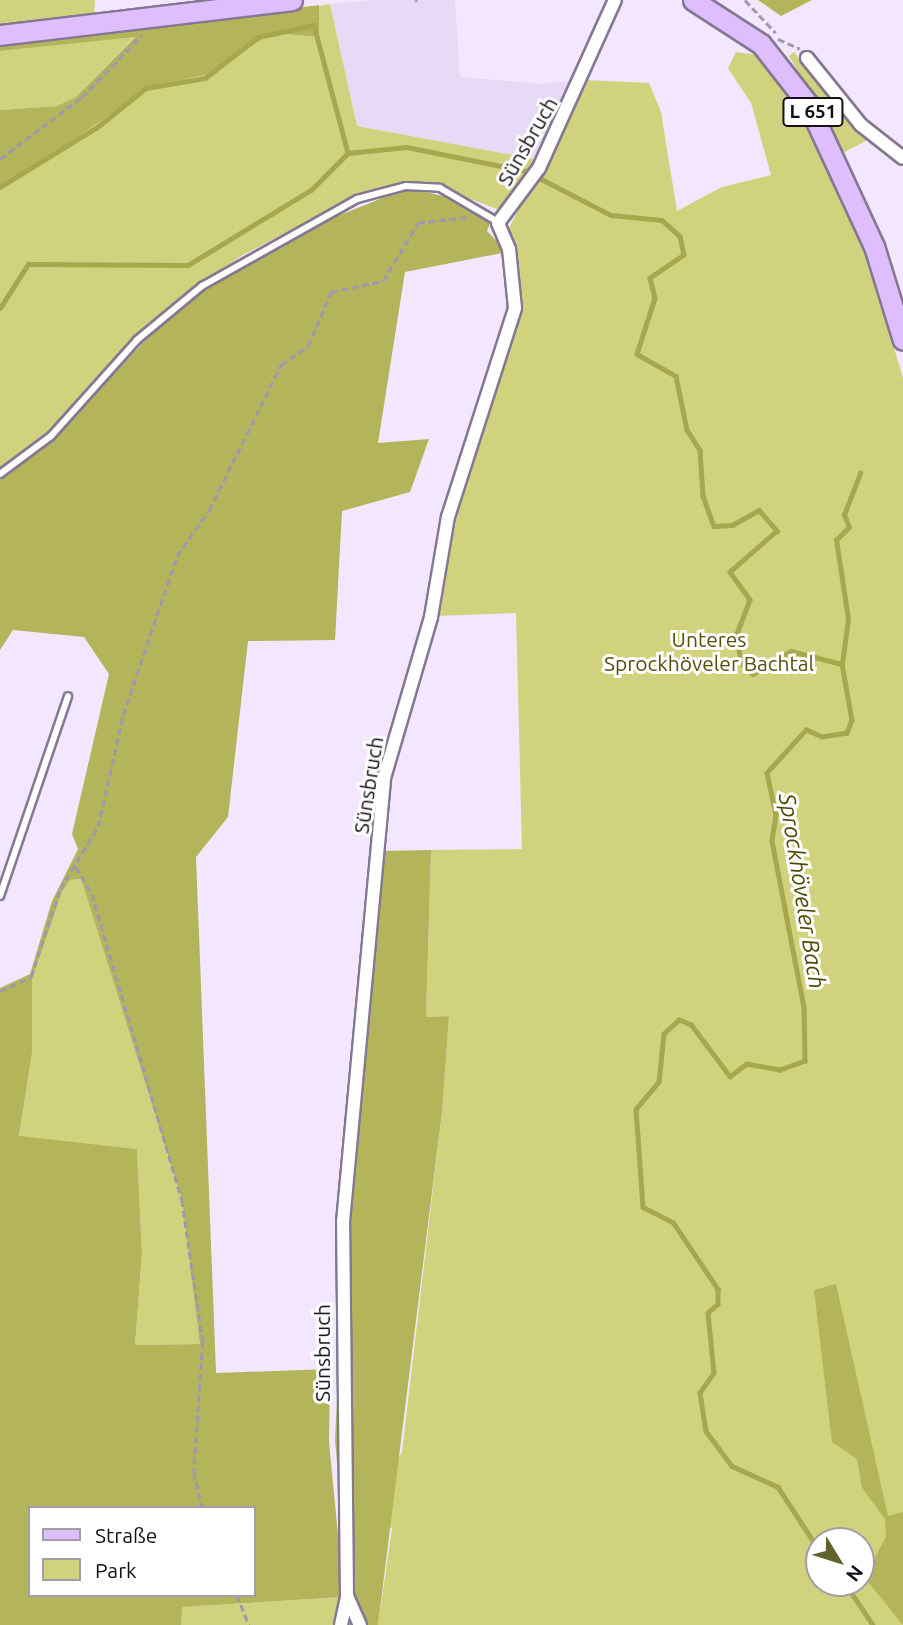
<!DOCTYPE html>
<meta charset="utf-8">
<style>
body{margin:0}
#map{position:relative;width:903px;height:1625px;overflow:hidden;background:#f2e7fe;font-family:Ubuntu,sans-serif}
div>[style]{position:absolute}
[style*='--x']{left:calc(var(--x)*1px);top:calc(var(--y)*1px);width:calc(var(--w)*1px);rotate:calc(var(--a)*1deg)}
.built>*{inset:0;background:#e7daf6}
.green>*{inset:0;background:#d1d27e}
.forest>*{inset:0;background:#b4b45b}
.stream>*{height:4.5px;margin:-2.25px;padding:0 2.25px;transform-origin:2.25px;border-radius:2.25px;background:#a7a74e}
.path>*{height:2.5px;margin-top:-1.25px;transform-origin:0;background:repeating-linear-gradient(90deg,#a198ab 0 7px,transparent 0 10.5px)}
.roads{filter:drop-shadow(2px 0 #847892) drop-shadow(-2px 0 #847892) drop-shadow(0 2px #847892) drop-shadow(0 -2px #847892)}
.service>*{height:6px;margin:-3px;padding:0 3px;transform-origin:3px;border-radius:3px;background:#fff}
.minor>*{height:12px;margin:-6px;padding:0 6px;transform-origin:6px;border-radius:6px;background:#fff}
.primary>*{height:19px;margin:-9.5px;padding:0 9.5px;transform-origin:9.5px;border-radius:9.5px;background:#dfbefd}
span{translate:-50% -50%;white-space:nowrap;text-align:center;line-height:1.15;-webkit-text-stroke:6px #fff;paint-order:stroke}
.shield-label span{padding:2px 5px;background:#fff;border:2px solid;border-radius:5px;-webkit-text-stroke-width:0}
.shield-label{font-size:19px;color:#140f19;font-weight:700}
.street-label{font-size:21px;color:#140f19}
.park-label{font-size:21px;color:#52510c}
.water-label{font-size:23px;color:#4c4b03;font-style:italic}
.legend{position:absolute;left:28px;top:1506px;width:228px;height:91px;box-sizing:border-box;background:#fff;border:2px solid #a19fa3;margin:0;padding:9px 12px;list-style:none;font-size:21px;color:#140f19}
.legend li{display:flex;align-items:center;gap:14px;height:35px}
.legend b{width:35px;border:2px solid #a19fa3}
.north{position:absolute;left:805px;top:1527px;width:70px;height:70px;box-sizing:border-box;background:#fff;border:2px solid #a19fa3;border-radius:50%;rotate:128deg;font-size:19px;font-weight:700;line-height:28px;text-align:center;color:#140f19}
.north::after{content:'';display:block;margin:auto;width:24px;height:32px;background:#62622f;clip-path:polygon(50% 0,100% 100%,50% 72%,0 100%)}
</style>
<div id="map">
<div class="built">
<div style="clip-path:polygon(373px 0,455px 0,460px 77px,542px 84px,579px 80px,540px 160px,357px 126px,330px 4px)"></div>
</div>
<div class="green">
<div style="clip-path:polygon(0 0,95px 0,94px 15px,0 27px)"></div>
<div style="clip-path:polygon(330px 4px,357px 126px,540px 160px,502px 211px,432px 184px,406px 183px,356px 197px,241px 256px,158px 316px,70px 412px,0 471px,0 191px,151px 86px,207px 75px,272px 33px,319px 37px,319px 6px)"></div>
<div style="clip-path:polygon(135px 36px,76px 97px,57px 106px,0 110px,0 51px)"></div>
<div style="clip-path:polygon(evenodd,736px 52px,764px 56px,847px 190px,903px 378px,903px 1625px,378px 1625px,392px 1528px,357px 1524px,402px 1452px,442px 1112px,449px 1016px,426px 1017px,431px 850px,522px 849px,516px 613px,436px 616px,465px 478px,506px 351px,509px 228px,585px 80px,649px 83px,661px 112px,677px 211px,722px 187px,771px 175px,751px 103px,728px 68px,736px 52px,819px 1541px,861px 1541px,861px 1583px,819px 1583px,819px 1541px)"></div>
<div style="clip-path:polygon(794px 52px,858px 126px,873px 137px,843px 153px,789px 56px)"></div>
<div style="clip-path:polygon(81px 879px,182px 1200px,201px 1344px,135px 1345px,142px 1254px,137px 1149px,19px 1137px,32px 1053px,32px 979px,62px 892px,70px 880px)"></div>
<div style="clip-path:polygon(344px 1597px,339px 1625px,181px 1625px,181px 1607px)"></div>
</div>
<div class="forest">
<div style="clip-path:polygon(758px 0,812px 0,781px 16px)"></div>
<div style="clip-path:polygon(319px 5px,319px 37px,272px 33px,206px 75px,151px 86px,0 191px,0 110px,57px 106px,76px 97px,135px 37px,0 51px,0 42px,60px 40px)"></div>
<div style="clip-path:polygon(evenodd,407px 188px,461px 200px,491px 221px,487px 231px,507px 252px,405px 272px,378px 443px,429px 439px,410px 492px,342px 511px,335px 640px,248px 641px,228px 817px,196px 857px,216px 1373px,330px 1369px,329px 1442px,344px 1597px,182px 1607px,181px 1625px,0 1625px,0 988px,30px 974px,52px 901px,78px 849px,72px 834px,109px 674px,84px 637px,13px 630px,0 650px,0 479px,76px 415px,165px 319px,204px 289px,298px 232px,407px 188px,81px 879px,182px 1200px,200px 1344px,135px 1345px,142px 1254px,137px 1149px,19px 1136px,32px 1053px,32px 979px,62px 892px,70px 880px,81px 879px,407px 188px,30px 1508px,254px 1508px,254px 1595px,30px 1595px,30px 1508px)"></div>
<div style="clip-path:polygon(431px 850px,426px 1017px,449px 1016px,442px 1112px,378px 1625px,363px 1625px,349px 1595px,335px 1440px,345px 1222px,383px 851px)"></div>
<div style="clip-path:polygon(836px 1284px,888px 1516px,903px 1512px,903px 1625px,864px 1577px,886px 1537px,885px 1519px,862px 1488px,857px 1459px,832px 1442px,814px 1290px)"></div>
</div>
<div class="stream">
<div style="--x:0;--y:187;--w:113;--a:-31.6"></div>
<div style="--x:96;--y:128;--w:64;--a:-38.7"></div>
<div style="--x:146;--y:88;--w:60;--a:-9.6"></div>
<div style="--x:205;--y:78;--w:67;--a:-37.7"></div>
<div style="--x:258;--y:37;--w:57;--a:-12.1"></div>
<div style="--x:314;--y:25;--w:132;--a:75.1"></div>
<div style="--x:0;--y:308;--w:52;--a:-57.5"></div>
<div style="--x:28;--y:264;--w:160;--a:0.4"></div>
<div style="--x:188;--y:265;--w:144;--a:-31.4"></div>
<div style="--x:311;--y:190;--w:52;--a:-45"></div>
<div style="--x:348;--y:153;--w:59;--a:-5.8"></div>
<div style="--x:407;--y:147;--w:121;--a:11.4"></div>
<div style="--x:526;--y:171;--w:96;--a:27.4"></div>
<div style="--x:611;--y:215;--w:51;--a:5.6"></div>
<div style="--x:662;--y:220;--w:24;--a:42"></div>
<div style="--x:680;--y:236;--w:19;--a:78"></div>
<div style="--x:684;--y:255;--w:41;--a:145.9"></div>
<div style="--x:650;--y:278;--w:21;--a:76"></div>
<div style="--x:655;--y:298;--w:59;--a:107.8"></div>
<div style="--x:637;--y:354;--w:45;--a:29.4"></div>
<div style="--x:676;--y:376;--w:55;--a:78.5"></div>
<div style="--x:687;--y:430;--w:24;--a:57"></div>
<div style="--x:700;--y:450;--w:46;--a:86.3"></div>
<div style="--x:703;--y:496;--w:32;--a:70"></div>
<div style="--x:714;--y:526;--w:18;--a:-3"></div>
<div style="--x:732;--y:525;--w:31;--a:-29"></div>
<div style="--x:759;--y:510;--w:28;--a:49"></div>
<div style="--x:777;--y:531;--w:62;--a:138.9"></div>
<div style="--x:730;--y:572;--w:34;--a:54"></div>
<div style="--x:750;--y:600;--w:36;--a:111"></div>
<div style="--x:737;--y:634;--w:29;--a:82"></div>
<div style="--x:741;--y:663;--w:16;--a:43"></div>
<div style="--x:753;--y:674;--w:44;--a:-31.2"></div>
<div style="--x:791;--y:651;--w:53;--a:14.3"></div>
<div style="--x:842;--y:664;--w:57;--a:79.9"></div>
<div style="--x:852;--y:720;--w:14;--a:111"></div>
<div style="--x:847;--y:733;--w:25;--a:171"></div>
<div style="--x:822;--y:737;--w:17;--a:-156"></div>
<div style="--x:806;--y:730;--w:58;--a:132.2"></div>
<div style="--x:767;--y:773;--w:43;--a:77.9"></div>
<div style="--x:776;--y:815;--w:26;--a:99"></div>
<div style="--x:772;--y:841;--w:169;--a:79.1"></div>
<div style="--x:804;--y:1007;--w:54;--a:88.9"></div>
<div style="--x:805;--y:1061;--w:27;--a:160"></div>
<div style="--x:780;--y:1070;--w:34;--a:-170"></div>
<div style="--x:747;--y:1064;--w:21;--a:143"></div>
<div style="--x:730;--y:1077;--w:65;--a:-126.9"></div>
<div style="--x:691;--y:1025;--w:13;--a:-157"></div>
<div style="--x:679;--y:1020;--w:21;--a:137"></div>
<div style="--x:664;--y:1034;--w:48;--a:95.9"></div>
<div style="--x:659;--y:1082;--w:35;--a:130"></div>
<div style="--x:636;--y:1109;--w:98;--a:85.9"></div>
<div style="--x:643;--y:1207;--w:34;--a:27"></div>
<div style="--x:673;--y:1222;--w:81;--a:56.1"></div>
<div style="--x:718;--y:1289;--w:15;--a:90"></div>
<div style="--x:718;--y:1304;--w:13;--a:138"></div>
<div style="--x:708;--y:1313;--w:60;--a:84.3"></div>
<div style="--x:714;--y:1373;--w:24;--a:125"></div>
<div style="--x:700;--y:1393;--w:38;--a:81"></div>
<div style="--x:706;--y:1431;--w:44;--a:53.4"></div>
<div style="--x:732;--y:1466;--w:51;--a:24.5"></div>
<div style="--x:778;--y:1487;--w:75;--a:56.9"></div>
<div style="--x:842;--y:664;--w:45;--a:-82.4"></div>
<div style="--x:848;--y:619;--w:80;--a:-98.6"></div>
<div style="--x:836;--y:540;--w:18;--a:-45"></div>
<div style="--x:849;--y:527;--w:13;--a:-113"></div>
<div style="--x:844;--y:515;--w:45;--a:-69.1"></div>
<div style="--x:845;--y:1583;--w:50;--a:56.3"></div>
</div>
<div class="path">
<div style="--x:745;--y:0;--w:45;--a:46.8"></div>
<div style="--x:416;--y:2;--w:2;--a:-90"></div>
<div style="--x:778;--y:39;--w:24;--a:24"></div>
<div style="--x:0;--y:159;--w:103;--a:-37.1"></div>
<div style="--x:82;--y:97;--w:86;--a:-45.9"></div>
<div style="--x:76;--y:867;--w:31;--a:59"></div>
<div style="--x:92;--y:894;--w:319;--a:73.6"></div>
<div style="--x:182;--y:1200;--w:144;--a:81.6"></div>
<div style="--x:203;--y:1342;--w:130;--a:94"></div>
<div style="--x:194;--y:1472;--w:37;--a:77"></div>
<div style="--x:0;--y:991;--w:34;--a:-24"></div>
<div style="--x:31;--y:977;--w:93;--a:-71.8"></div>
<div style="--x:60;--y:889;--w:73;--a:-58.5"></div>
<div style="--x:98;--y:827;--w:115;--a:-77.4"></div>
<div style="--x:123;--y:715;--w:168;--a:-71.2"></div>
<div style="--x:177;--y:556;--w:56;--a:-55.2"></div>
<div style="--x:209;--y:510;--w:162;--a:-63.6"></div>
<div style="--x:281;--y:365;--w:33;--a:-35"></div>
<div style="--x:308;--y:346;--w:59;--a:-66.9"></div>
<div style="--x:331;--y:292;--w:53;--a:-11.9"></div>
<div style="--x:383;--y:281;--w:68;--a:-58.9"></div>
<div style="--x:418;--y:223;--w:49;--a:-7"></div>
<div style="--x:237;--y:1595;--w:32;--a:68"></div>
</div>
<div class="roads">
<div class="service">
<div style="--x:0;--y:474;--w:64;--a:-36.7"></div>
<div style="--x:51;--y:436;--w:129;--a:-48.1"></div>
<div style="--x:137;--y:340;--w:85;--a:-39.7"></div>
<div style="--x:202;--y:286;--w:178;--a:-29.3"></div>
<div style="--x:357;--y:199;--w:51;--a:-14.9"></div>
<div style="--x:406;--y:186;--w:34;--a:3"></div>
<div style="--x:440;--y:188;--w:67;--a:30.4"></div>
<div style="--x:0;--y:896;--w:211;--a:-71.2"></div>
</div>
<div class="minor">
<div style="--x:807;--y:58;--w:86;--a:51.1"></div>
<div style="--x:861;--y:125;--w:53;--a:38.2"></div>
<div style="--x:347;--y:1596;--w:32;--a:66"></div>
<div style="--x:341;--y:1625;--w:30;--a:-78"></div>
<div style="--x:347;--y:1596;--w:374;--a:-90.6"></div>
<div style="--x:343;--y:1222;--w:446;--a:-84.7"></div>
<div style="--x:384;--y:778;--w:168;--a:-73.7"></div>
<div style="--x:431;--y:617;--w:101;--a:-80.4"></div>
<div style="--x:448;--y:517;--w:219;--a:-72.2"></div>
<div style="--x:515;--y:308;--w:59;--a:-95.8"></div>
<div style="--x:509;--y:249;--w:28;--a:-113"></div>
<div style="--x:498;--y:223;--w:69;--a:-53.3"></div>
<div style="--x:539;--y:168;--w:184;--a:-65.7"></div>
</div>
<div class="primary">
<div style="--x:693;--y:0;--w:81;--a:32.9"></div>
<div style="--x:761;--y:44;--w:76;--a:51.9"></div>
<div style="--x:808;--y:104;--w:157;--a:65.1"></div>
<div style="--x:874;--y:246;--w:98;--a:72.9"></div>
<div style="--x:0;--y:35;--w:294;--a:-6.8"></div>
</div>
</div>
<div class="shield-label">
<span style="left:813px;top:112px">L 651</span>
</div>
<div class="street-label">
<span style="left:527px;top:141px;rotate:-60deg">Sünsbruch</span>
<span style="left:368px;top:785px;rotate:-81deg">Sünsbruch</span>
<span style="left:322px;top:1353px;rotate:-90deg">Sünsbruch</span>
</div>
<div class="park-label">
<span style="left:709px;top:651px">Unteres<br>Sprockhöveler Bachtal</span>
</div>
<div class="water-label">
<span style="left:802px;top:891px;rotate:81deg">Sprockhöveler Bach</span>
</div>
<ul class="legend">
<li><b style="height:9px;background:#dfbefd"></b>Straße</li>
<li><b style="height:19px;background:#d1d27e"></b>Park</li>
</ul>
<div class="north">N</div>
</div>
